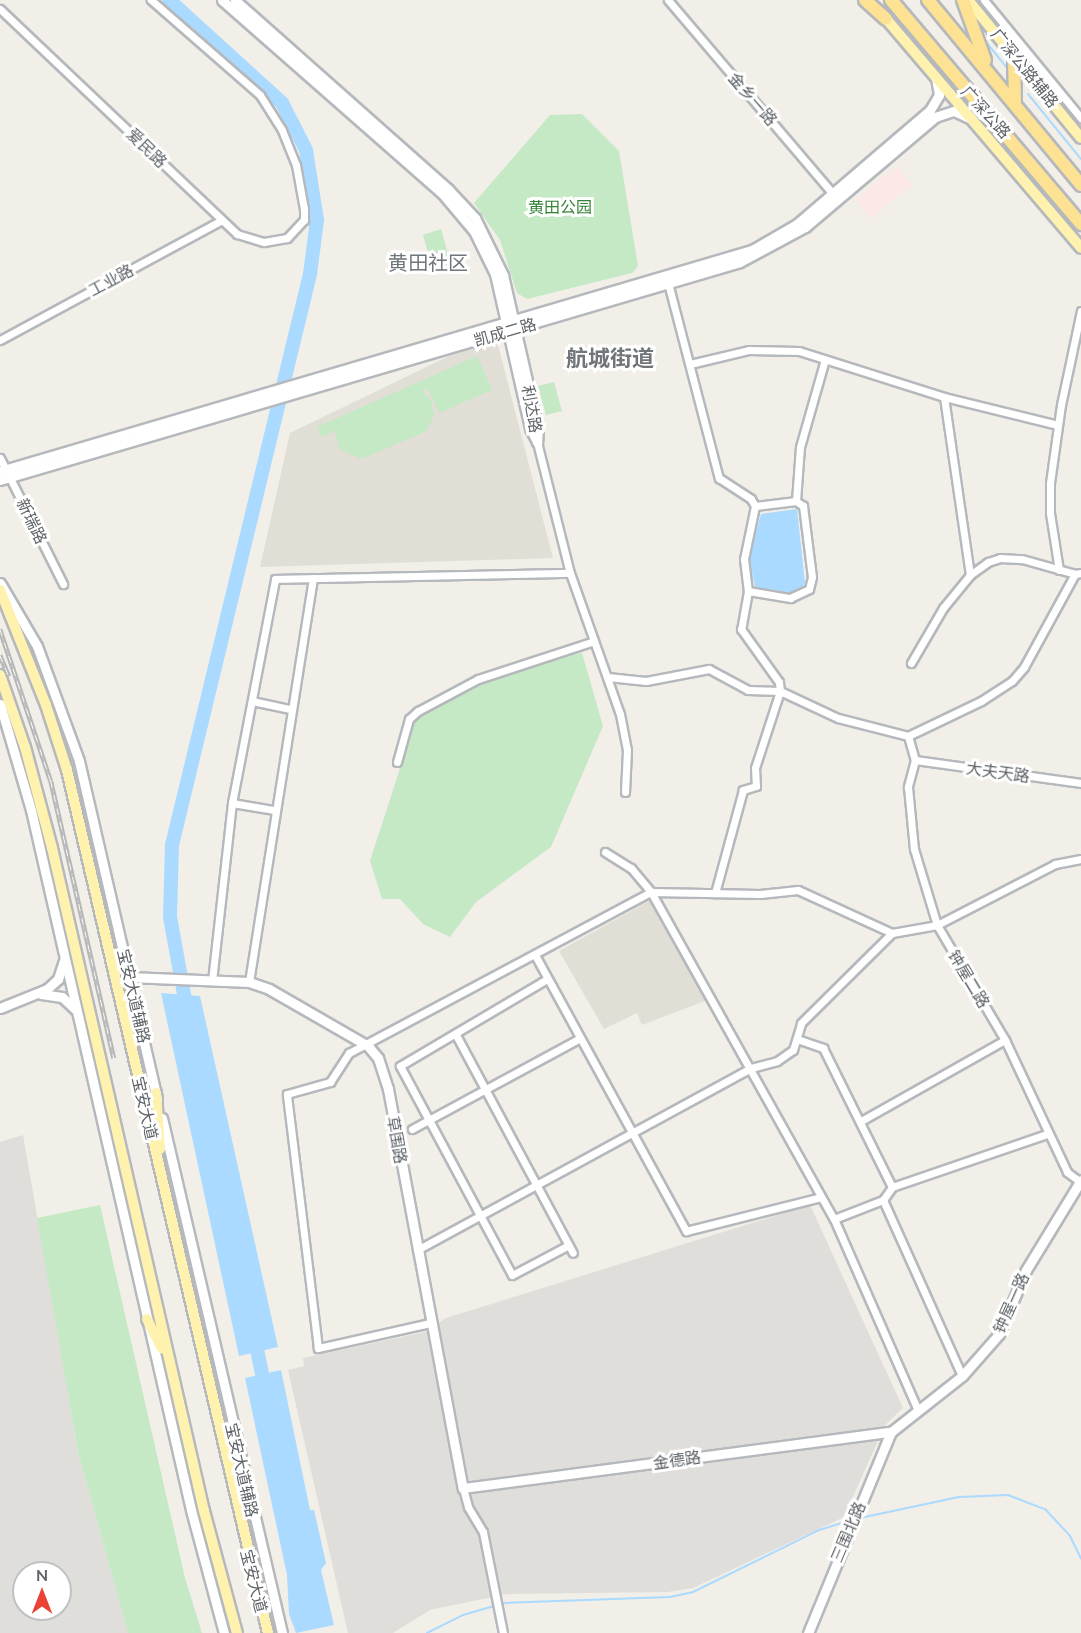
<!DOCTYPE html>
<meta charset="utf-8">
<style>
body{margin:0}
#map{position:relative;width:1081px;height:1633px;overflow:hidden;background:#f1efe8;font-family:Mulish,"Noto Sans SC",sans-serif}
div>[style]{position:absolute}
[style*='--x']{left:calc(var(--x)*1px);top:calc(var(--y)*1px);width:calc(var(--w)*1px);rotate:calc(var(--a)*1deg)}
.industrial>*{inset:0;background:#e0deda}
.education>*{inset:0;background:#e1ded6}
.medical>*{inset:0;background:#fce8e6}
.green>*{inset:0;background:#c5e8c5}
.water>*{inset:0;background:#aadaff}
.stream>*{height:2px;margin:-1px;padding:0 1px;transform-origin:1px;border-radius:1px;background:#aadaff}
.river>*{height:14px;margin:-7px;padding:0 7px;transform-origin:7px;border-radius:7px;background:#aadaff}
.roads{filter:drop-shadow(2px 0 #b5b8bc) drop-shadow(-2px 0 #b5b8bc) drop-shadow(0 2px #b5b8bc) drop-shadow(0 -2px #b5b8bc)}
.street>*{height:7px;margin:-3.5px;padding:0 3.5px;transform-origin:3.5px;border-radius:3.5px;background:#fff}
.secondary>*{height:9px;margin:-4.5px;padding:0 4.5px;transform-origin:4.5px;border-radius:4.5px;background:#fff}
.primary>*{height:10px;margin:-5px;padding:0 5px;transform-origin:5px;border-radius:5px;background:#fff2af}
.highway>*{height:12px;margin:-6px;padding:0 6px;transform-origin:6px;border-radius:6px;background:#fde293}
.rail>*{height:4.5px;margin-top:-2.25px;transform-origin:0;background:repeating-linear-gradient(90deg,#fff 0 7px,#b6b7b8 0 14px);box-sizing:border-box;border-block:2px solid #b6b7b8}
span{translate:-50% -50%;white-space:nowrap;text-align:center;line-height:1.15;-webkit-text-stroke:6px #fff;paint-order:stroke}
.street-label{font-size:16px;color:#5f6368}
.park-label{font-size:16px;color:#348238}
.quarter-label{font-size:20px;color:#70757a}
.district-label{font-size:22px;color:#70757a;font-weight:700}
.north{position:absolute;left:12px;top:1561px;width:60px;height:60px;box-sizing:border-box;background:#fff;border:2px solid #bfc1c3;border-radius:50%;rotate:0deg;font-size:16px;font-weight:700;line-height:24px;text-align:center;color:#5f6368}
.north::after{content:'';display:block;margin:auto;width:21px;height:27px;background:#ea4335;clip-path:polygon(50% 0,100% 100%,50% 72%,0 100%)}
</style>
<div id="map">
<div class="industrial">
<div style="clip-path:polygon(evenodd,23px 1135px,78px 1452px,128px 1633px,0 1633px,0 1142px,23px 1135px,24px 1573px,60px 1573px,60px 1609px,24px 1609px,24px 1573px)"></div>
<div style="clip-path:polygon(810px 1205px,903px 1408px,885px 1425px,844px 1517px,693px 1588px,668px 1592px,507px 1594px,430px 1610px,393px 1633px,348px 1633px,288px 1370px,304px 1366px,303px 1358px,425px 1332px,446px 1318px)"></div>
</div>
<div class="education">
<div style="clip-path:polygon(497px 341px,553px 558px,260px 567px,290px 433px,449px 356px)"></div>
<div style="clip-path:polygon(651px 900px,707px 1000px,642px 1025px,637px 1013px,604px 1029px,559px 951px)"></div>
</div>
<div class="medical">
<div style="clip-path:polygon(897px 166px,912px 185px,870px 218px,855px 199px)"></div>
</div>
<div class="green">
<div style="clip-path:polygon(582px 114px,619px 151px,638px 266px,632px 273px,527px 299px,517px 293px,500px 240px,474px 203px,550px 115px)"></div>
<div style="clip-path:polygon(441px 229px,451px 264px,433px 269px,423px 235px)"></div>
<div style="clip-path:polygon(477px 356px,492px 390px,439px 413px,428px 389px,422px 391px,431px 400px,434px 415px,427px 430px,420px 434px,361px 459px,339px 449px,335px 431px,321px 437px,317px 427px)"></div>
<div style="clip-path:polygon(554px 382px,562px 411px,546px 415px,538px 386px)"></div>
<div style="clip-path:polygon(582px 653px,603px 726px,551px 847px,476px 902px,450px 937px,423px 924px,400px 899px,382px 899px,370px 861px,416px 719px,472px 686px,532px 663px)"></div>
<div style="clip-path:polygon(100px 1205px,185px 1578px,202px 1633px,128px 1633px,78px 1452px,37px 1218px)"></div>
</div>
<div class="water">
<div style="clip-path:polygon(797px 509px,805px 583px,799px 592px,792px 593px,755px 587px,749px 558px,761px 514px)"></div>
<div style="clip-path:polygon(161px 993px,200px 996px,278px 1347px,239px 1356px)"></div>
<div style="clip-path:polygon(281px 1370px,310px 1510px,314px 1510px,326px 1563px,321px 1570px,334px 1625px,296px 1633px,289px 1614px,287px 1575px,245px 1378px)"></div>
</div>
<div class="stream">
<div style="--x:986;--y:42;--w:33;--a:51"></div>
<div style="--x:1028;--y:94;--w:84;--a:50.8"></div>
<div style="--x:860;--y:1518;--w:101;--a:-12"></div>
<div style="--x:959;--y:1497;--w:49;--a:-2.3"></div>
<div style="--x:1008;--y:1495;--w:40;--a:21"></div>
<div style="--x:1045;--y:1509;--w:37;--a:47"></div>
<div style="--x:1070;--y:1536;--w:25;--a:64"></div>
<div style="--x:427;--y:1633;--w:40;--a:-26.6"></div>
<div style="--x:463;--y:1615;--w:43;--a:-16.3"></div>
<div style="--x:504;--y:1603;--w:166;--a:-2.1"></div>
<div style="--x:670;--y:1597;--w:24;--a:-12"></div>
<div style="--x:693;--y:1592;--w:140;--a:-26.2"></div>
<div style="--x:819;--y:1530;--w:34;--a:-17"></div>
</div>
<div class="river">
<div style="--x:169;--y:0;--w:153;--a:42.3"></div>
<div style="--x:282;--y:103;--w:53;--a:62.9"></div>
<div style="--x:306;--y:150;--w:71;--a:81.1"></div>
<div style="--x:317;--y:220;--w:54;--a:97.4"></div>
<div style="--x:310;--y:274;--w:587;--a:103.59"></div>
<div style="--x:172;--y:845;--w:72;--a:91.6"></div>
<div style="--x:170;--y:917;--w:96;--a:79.7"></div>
<div style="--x:254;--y:1335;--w:59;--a:78.3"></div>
</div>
<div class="roads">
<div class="street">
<div style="--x:668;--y:0;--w:256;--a:49.6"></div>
<div style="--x:984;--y:0;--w:153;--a:50.6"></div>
<div style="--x:0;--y:9;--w:327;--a:43.5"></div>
<div style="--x:237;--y:234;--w:28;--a:17"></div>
<div style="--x:264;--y:242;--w:23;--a:-10"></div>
<div style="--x:287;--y:238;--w:25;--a:-47"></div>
<div style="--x:304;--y:220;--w:11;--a:-90"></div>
<div style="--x:304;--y:209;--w:45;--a:-100.3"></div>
<div style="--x:296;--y:165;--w:38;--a:-112"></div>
<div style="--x:282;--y:130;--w:41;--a:-122.2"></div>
<div style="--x:260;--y:95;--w:145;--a:-138.9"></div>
<div style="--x:667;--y:279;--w:206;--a:75.4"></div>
<div style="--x:719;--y:478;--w:38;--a:33"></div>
<div style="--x:751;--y:499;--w:8;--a:60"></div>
<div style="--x:755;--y:506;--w:54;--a:101.7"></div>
<div style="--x:744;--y:559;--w:32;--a:83"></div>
<div style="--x:748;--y:591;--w:39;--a:100"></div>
<div style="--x:741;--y:629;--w:65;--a:54.4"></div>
<div style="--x:779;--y:682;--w:9;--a:84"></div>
<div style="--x:780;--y:691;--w:81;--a:108"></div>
<div style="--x:755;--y:768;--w:18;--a:87"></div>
<div style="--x:756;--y:786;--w:14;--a:163"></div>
<div style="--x:743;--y:790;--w:107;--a:105.2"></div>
<div style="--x:0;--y:340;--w:252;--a:-28.4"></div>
<div style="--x:690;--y:364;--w:61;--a:-13.3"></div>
<div style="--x:749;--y:350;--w:50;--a:1.1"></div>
<div style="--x:799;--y:351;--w:152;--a:17.6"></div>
<div style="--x:944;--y:397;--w:117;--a:13.8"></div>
<div style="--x:944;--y:397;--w:180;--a:81.7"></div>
<div style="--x:537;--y:442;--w:135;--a:75.9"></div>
<div style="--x:570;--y:573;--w:150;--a:70.5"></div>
<div style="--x:620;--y:714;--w:37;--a:79"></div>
<div style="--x:627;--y:750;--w:42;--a:92.7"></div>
<div style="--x:0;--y:458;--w:141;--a:63.4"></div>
<div style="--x:796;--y:501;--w:54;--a:-85.8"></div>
<div style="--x:800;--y:447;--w:91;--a:-74.1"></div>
<div style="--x:1059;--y:570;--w:58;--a:-99"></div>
<div style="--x:1050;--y:513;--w:30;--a:-90"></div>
<div style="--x:1050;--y:483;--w:79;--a:-82"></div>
<div style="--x:1061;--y:405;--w:96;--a:-78"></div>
<div style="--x:748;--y:591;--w:43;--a:9.5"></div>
<div style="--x:790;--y:598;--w:21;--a:-25"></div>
<div style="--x:809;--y:589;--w:12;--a:-76"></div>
<div style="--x:812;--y:577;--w:72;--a:-97.2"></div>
<div style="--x:803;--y:506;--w:9;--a:-144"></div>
<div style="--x:796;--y:501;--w:41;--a:173"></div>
<div style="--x:911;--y:663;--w:64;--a:-59.8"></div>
<div style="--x:943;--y:608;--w:43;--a:-50.7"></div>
<div style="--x:970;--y:575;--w:22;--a:-36"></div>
<div style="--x:988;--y:562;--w:13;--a:-18"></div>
<div style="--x:1000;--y:558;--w:22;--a:3"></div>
<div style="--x:1022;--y:559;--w:55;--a:15.8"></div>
<div style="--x:608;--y:677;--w:38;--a:6"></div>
<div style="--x:646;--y:681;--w:64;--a:-10.8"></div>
<div style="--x:709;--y:669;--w:44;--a:28.3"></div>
<div style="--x:748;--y:690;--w:32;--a:2"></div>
<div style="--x:780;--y:691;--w:64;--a:25"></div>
<div style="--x:838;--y:718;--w:72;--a:14.4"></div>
<div style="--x:908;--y:736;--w:81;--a:-25.6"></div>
<div style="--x:981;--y:701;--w:37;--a:-33"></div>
<div style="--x:1012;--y:681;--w:18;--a:-49"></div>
<div style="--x:1024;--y:667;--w:106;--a:-61.3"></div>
<div style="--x:1075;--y:574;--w:6;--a:-9"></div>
<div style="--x:252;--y:701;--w:39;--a:12"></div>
<div style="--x:908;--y:736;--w:25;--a:74"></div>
<div style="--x:915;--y:760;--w:28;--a:105"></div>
<div style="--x:908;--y:787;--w:62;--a:84.5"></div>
<div style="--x:914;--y:849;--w:79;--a:73.2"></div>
<div style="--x:937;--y:925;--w:134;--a:59.4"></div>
<div style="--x:1005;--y:1040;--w:146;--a:64.8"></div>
<div style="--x:1067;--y:1172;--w:15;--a:37"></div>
<div style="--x:915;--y:760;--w:168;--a:7.9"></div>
<div style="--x:397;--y:762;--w:45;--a:-74.4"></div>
<div style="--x:409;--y:719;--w:12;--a:-42"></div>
<div style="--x:418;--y:711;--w:68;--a:-28.1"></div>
<div style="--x:478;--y:679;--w:122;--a:-18.1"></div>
<div style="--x:232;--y:803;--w:43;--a:9.5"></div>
<div style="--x:605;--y:852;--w:31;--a:32"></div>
<div style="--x:631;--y:868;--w:31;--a:50"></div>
<div style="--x:651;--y:892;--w:375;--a:60.8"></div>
<div style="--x:834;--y:1219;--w:209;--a:66.3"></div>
<div style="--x:535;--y:955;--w:315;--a:61.3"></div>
<div style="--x:686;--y:1231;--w:139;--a:-14.1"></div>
<div style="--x:547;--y:979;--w:171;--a:149.4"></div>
<div style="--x:400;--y:1066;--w:237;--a:61.8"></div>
<div style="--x:512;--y:1275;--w:64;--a:-27.8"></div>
<div style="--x:212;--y:981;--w:179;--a:-83.6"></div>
<div style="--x:232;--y:803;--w:228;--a:-79.1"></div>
<div style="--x:275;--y:579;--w:295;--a:-1.2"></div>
<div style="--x:249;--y:982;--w:409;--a:-81"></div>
<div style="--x:456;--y:1035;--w:247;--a:61.8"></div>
<div style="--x:797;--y:1039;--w:28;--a:19"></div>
<div style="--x:823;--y:1048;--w:155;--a:63.6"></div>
<div style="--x:861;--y:1121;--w:165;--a:-29.4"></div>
<div style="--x:412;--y:1129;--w:191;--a:-28.4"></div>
<div style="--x:883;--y:1200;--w:193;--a:65.8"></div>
<div style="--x:834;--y:1219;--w:53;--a:-21.2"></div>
<div style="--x:883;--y:1200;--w:16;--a:-55"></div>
<div style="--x:892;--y:1187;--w:164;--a:-18.9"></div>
<div style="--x:417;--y:1250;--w:380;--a:-28.6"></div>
<div style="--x:751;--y:1068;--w:27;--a:-15"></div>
<div style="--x:777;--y:1061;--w:19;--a:-35"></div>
<div style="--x:793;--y:1050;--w:28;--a:-73"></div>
<div style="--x:801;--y:1023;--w:128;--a:-44.7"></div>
<div style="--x:430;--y:1323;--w:115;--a:167.4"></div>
<div style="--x:318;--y:1348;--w:256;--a:-97"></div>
<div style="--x:287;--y:1094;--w:45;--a:-15.6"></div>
<div style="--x:330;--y:1082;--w:35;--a:-57"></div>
<div style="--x:349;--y:1053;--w:342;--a:-28.1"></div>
<div style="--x:651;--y:892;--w:109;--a:1.1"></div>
<div style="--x:760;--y:894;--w:38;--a:-6"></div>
<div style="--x:798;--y:890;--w:103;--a:24.6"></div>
<div style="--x:892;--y:933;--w:46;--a:-10.1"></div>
<div style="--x:937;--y:925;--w:133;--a:-27.3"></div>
<div style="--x:1055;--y:864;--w:26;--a:-11"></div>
<div style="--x:463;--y:1488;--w:20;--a:75"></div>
<div style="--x:468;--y:1507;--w:29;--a:59"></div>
<div style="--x:483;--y:1532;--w:103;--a:78.8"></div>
</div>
<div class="secondary">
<div style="--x:222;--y:0;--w:293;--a:41.3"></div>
<div style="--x:442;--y:193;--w:50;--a:49.9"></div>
<div style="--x:474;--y:231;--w:48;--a:64"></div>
<div style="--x:495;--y:274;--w:158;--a:77.2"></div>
<div style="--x:530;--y:428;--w:16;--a:63"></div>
<div style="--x:235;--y:0;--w:285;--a:41.6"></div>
<div style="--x:448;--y:189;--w:40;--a:47"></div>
<div style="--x:475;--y:218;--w:64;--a:63.8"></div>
<div style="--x:503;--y:275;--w:158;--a:77.2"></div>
<div style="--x:538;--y:429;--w:13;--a:94"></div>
<div style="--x:0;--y:471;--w:784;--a:-16.38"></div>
<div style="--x:752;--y:250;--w:52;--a:-30"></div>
<div style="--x:797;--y:224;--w:175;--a:-40.6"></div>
<div style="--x:930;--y:110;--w:17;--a:-59"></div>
<div style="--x:939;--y:95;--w:17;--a:-100"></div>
<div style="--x:0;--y:480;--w:771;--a:-16.41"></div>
<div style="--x:740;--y:262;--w:74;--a:-28.3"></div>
<div style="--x:805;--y:227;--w:170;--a:-40.2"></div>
<div style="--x:935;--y:117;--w:20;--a:-18"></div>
<div style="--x:954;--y:111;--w:17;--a:25"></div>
<div style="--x:0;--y:583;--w:73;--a:59.6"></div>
<div style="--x:37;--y:646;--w:122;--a:69.9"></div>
<div style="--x:79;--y:761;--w:347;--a:77"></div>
<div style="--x:0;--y:704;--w:110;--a:73.7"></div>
<div style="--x:31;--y:810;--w:718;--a:77.12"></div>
<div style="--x:191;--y:1510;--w:127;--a:75"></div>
<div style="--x:129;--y:977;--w:120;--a:2.4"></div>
<div style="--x:249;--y:982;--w:21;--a:19"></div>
<div style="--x:269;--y:989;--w:114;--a:29.9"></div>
<div style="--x:368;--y:1046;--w:16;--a:50"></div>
<div style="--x:378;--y:1058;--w:33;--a:72"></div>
<div style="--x:388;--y:1089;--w:406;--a:79.4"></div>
<div style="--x:463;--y:1488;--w:432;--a:-7.5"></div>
<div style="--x:41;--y:994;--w:21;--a:8"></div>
<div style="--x:62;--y:997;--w:18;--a:43"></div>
<div style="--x:0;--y:1008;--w:51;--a:-22"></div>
<div style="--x:47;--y:989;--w:15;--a:-42"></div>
<div style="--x:58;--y:979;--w:19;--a:-72"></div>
<div style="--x:162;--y:1118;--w:529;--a:76.88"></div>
<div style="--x:808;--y:1633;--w:217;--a:-67.6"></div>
<div style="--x:891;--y:1432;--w:90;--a:-38.3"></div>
<div style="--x:962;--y:1376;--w:56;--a:-48.6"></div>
<div style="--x:999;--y:1334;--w:69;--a:-67.1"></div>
<div style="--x:1026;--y:1270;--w:105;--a:-58.6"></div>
</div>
<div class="primary">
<div style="--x:968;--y:0;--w:178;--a:50.7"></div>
<div style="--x:882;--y:14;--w:307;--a:49.6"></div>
<div style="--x:0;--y:590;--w:124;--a:68.2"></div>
<div style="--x:46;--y:705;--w:68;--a:72.1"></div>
<div style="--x:67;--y:770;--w:886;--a:76.89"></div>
<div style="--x:0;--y:675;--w:76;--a:70.9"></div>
<div style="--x:25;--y:747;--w:105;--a:75"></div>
<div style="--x:52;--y:848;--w:680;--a:77.09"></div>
<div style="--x:204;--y:1511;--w:126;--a:74.9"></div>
<div style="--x:156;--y:1093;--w:56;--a:85.9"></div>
<div style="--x:147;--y:1319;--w:33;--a:63"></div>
</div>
<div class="highway">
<div style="--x:865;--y:0;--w:28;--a:42"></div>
<div style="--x:891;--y:0;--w:294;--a:49.7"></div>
<div style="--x:928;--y:0;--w:240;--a:50.4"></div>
<div style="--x:963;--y:0;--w:64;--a:69.9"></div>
<div style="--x:1014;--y:55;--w:50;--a:88.9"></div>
</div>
</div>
<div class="rail">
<div style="--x:0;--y:629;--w:160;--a:71.5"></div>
<div style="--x:51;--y:781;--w:284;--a:77.2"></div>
<div style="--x:0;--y:655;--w:23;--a:67"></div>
</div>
<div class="street-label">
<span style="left:1025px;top:68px;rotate:51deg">广深公路辅路</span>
<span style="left:753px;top:99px;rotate:49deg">金乡一路</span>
<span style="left:986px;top:112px;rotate:48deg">广深公路</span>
<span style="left:147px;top:148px;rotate:44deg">爱民路</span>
<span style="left:111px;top:280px;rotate:-28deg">工业路</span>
<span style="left:505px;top:332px;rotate:-16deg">凯成二路</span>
<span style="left:532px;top:409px;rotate:80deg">利达路</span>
<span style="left:32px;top:521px;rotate:64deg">新瑞路</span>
<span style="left:998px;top:772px;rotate:8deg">大夫天路</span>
<span style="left:969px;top:979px;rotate:59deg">钟屋二路</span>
<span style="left:134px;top:996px;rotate:77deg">宝安大道辅路</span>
<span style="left:145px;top:1108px;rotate:77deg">宝安大道</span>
<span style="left:397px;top:1140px;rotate:80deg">草围路</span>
<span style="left:1011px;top:1303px;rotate:-66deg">钟屋一路</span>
<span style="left:677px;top:1460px;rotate:-8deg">金德路</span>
<span style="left:242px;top:1470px;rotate:77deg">宝安大道辅路</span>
<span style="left:848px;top:1532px;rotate:-67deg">三围北路</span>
<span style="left:254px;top:1581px;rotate:76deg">宝安大道</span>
</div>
<div class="park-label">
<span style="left:560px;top:207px">黄田公园</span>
</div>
<div class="quarter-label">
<span style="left:428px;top:262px">黄田社区</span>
</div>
<div class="district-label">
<span style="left:610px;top:359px">航城街道</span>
</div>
<div class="north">N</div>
</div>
